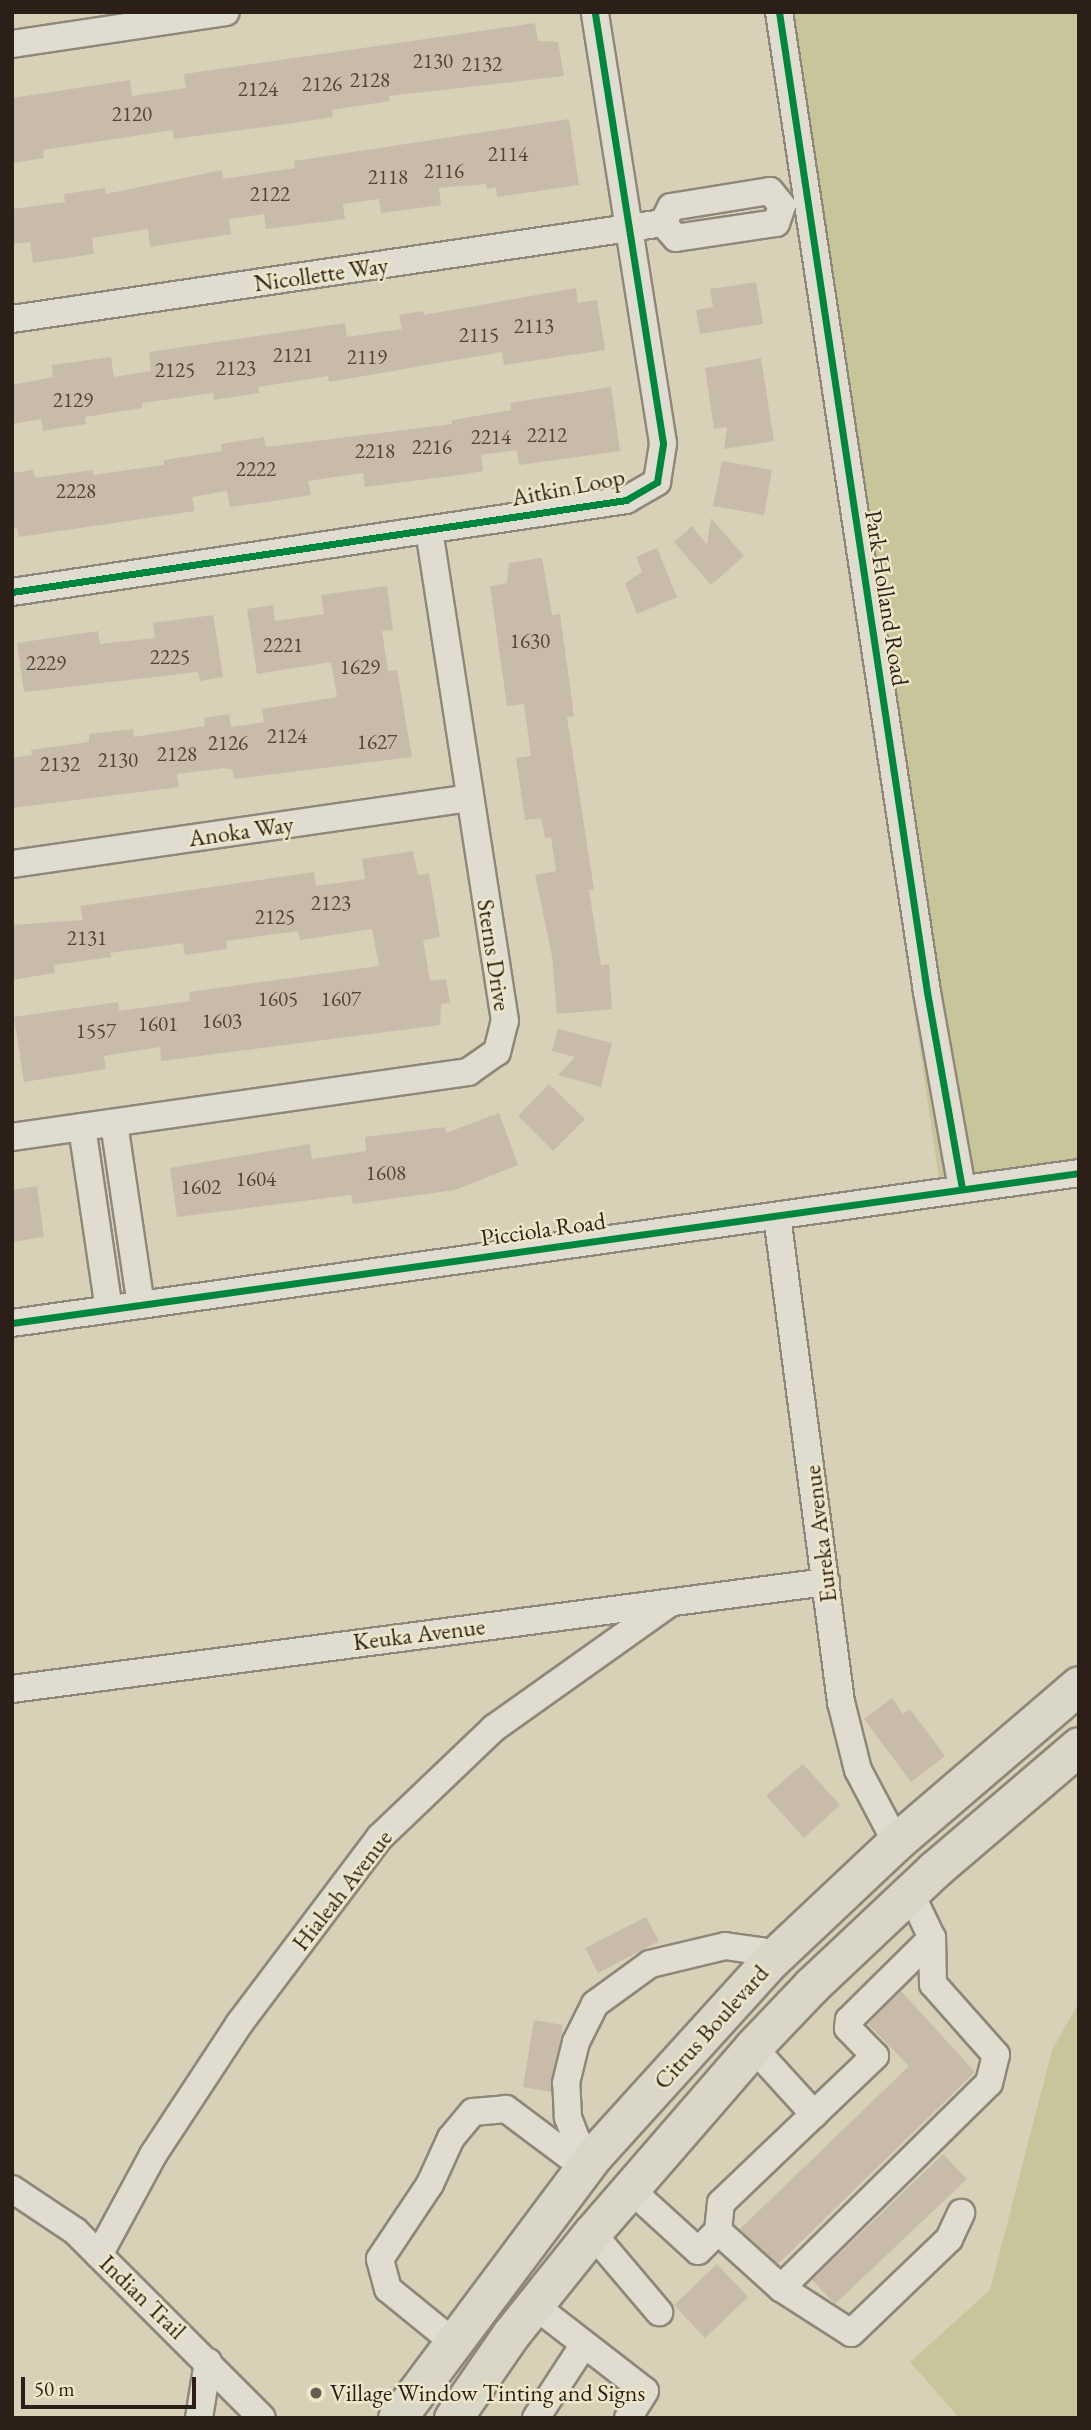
<!DOCTYPE html>
<style>
body{margin:0}
#map{position:relative;width:1091px;height:2430px;overflow:hidden;background:#d8d1b8;font-family:"EB Garamond",serif}
div>[style]{position:absolute}
[style*='--x']{left:calc(var(--x)*1px);top:calc(var(--y)*1px);width:calc(var(--w)*1px);rotate:calc(var(--a)*1deg)}
.green>*{inset:0;background:#c9c59b}
.building>*{inset:0;background:#c8bbaa}
.roads{filter:drop-shadow(2px 0 #8d8879) drop-shadow(-2px 0 #8d8879) drop-shadow(0 2px #8d8879) drop-shadow(0 -2px #8d8879)}
.minor>*{height:26px;margin:-13px;padding:0 13px;transform-origin:13px;border-radius:13px;background:#e0ddd0}
.highway>*{height:37px;margin:-18.5px;padding:0 18.5px;transform-origin:18.5px;border-radius:18.5px;background:#dbd7c8}
.cycleway>*{height:7px;margin:-3.5px;padding:0 3.5px;transform-origin:3.5px;border-radius:3.5px;background:#00873e}
.dots>*{width:19px;height:19px;translate:-50% -50%;box-sizing:border-box;border:4px solid #eee6c8;border-radius:50%}
span{translate:-50% -50%;white-space:nowrap;text-align:center;line-height:1.15;-webkit-text-stroke:5px #eee6c8;paint-order:stroke}
.number-label{font-size:21px;color:#52463c}
.number-label span{-webkit-text-stroke-width:0}
.street-label{font-size:24px;color:#2b1f17}
.poi-label{font-size:24px;color:#2b1f17}
.left{translate:0 -50%;text-align:left}
.frame{position:absolute;inset:0;border:14px solid #2b1f17;pointer-events:none}
.scale{position:absolute;left:21px;top:2377px;width:175px;height:32px;box-sizing:border-box;border:4px solid #2b1f17;border-top:0;padding-left:9px;font-size:21px;line-height:24px;white-space:nowrap;color:#2b1f17;-webkit-text-stroke:5px #eee6c8;paint-order:stroke}
</style>
<div id="map">
<div class="green">
<div style="clip-path:polygon(767px 12px,1079px 12px,1079px 1159px,939px 1179px)"></div>
<div style="clip-path:polygon(1079px 2002px,1079px 2418px,959px 2418px,910px 2362px,990px 2290px,1052px 2050px)"></div>
</div>
<div class="building">
<div style="clip-path:polygon(535px 23px,538px 41px,558px 42px,564px 76px,389px 96px,390px 101px,332px 110px,333px 117px,287px 124px,174px 139px,173px 130px,43px 150px,44px 158px,12px 163px,12px 98px,130px 80px,132px 96px,186px 88px,184px 74px)"></div>
<div style="clip-path:polygon(569px 119px,579px 185px,497px 197px,496px 187px,487px 189px,486px 184px,439px 188px,441px 205px,381px 213px,379px 199px,343px 204px,345px 219px,266px 229px,264px 214px,229px 219px,231px 234px,150px 247px,148px 229px,92px 238px,94px 254px,33px 263px,30px 242px,12px 244px,12px 209px,65px 202px,64px 194px,105px 188px,106px 194px,222px 170px,223px 179px,295px 168px,294px 161px)"></div>
<div style="clip-path:polygon(756px 282px,763px 324px,700px 334px,696px 310px,713px 307px,710px 289px)"></div>
<div style="clip-path:polygon(576px 288px,578px 303px,597px 300px,605px 350px,504px 365px,502px 352px,329px 382px,328px 376px,258px 387px,259px 393px,214px 400px,213px 393px,142px 403px,142px 408px,85px 417px,86px 424px,43px 431px,41px 419px,12px 424px,12px 385px,53px 377px,52px 365px,111px 357px,114px 377px,151px 371px,149px 352px,345px 323px,347px 337px,402px 329px,399px 315px,423px 311px,424px 315px)"></div>
<div style="clip-path:polygon(761px 358px,774px 441px,724px 449px,727px 427px,714px 429px,705px 368px)"></div>
<div style="clip-path:polygon(611px 387px,620px 451px,519px 465px,517px 450px,481px 455px,483px 471px,460px 475px,365px 487px,363px 473px,308px 481px,311px 495px,273px 501px,230px 507px,227px 491px,192px 497px,195px 511px,19px 537px,17px 528px,12px 529px,12px 473px,33px 470px,35px 478px,93px 470px,93px 475px,164px 465px,164px 460px,222px 451px,221px 444px,264px 437px,266px 447px,452px 424px,452px 420px,511px 410px,510px 403px)"></div>
<div style="clip-path:polygon(722px 461px,772px 470px,764px 515px,713px 506px)"></div>
<div style="clip-path:polygon(711px 518px,744px 556px,711px 585px,674px 542px,692px 526px,707px 545px)"></div>
<div style="clip-path:polygon(657px 548px,677px 597px,637px 614px,625px 583px,642px 572px,636px 557px)"></div>
<div style="clip-path:polygon(542px 558px,552px 615px,560px 614px,574px 716px,567px 717px,594px 889px,589px 890px,601px 965px,609px 964px,612px 1009px,557px 1014px,552px 956px,535px 875px,556px 871px,551px 837px,545px 838px,541px 818px,525px 820px,516px 758px,531px 756px,524px 704px,507px 706px,490px 586px,507px 583px,509px 563px)"></div>
<div style="clip-path:polygon(387px 586px,393px 630px,382px 631px,388px 671px,397px 670px,412px 757px,234px 779px,233px 770px,224px 768px,177px 774px,179px 787px,12px 808px,12px 758px,32px 755px,31px 750px,89px 742px,89px 734px,133px 729px,134px 737px,205px 726px,204px 718px,229px 714px,231px 727px,264px 722px,262px 709px,337px 697px,331px 662px,257px 674px,247px 609px,273px 605px,275px 621px,324px 614px,321px 595px)"></div>
<div style="clip-path:polygon(213px 615px,223px 677px,200px 681px,198px 672px,24px 692px,17px 643px,98px 631px,100px 644px,155px 638px,153px 623px)"></div>
<div style="clip-path:polygon(413px 851px,418px 875px,429px 873px,440px 937px,423px 940px,430px 981px,446px 979px,450px 1003px,441px 1004px,440px 1025px,161px 1061px,160px 1047px,104px 1056px,106px 1069px,24px 1082px,14px 1017px,118px 1002px,119px 1011px,190px 1001px,189px 992px,379px 966px,372px 929px,300px 940px,298px 931px,226px 941px,227px 949px,185px 955px,183px 943px,110px 953px,111px 957px,54px 965px,55px 973px,12px 980px,12px 925px,83px 920px,80px 906px,314px 872px,316px 886px,365px 879px,362px 859px)"></div>
<div style="clip-path:polygon(558px 1029px,612px 1043px,601px 1087px,558px 1075px,575px 1057px,552px 1051px)"></div>
<div style="clip-path:polygon(549px 1084px,585px 1119px,553px 1151px,518px 1116px)"></div>
<div style="clip-path:polygon(499px 1113px,518px 1165px,455px 1190px,353px 1204px,351px 1195px,177px 1217px,170px 1168px,310px 1144px,312px 1159px,366px 1151px,365px 1137px,445px 1127px,446px 1133px)"></div>
<div style="clip-path:polygon(37px 1186px,44px 1237px,12px 1242px,12px 1190px)"></div>
<div style="clip-path:polygon(892px 1698px,903px 1714px,910px 1709px,945px 1756px,911px 1782px,864px 1719px)"></div>
<div style="clip-path:polygon(803px 1764px,840px 1805px,804px 1838px,766px 1796px)"></div>
<div style="clip-path:polygon(646px 1917px,659px 1941px,598px 1973px,585px 1948px)"></div>
<div style="clip-path:polygon(901px 1991px,975px 2072px,778px 2264px,740px 2229px,909px 2066px,868px 2024px)"></div>
<div style="clip-path:polygon(534px 2020px,563px 2025px,551px 2092px,523px 2087px)"></div>
<div style="clip-path:polygon(943px 2154px,967px 2179px,835px 2304px,812px 2280px)"></div>
<div style="clip-path:polygon(717px 2264px,748px 2297px,705px 2338px,674px 2305px)"></div>
</div>
<div class="roads">
<div class="minor">
<div style="--x:779;--y:12;--w:991;--a:81.41"></div>
<div style="--x:927;--y:992;--w:200;--a:79.9"></div>
<div style="--x:12;--y:44;--w:216;--a:-8.5"></div>
<div style="--x:770;--y:191;--w:19;--a:51"></div>
<div style="--x:782;--y:206;--w:18;--a:109"></div>
<div style="--x:776;--y:223;--w:101;--a:171.5"></div>
<div style="--x:676;--y:238;--w:20;--a:-131"></div>
<div style="--x:663;--y:223;--w:18;--a:-63"></div>
<div style="--x:671;--y:207;--w:100;--a:-9.2"></div>
<div style="--x:12;--y:319;--w:658;--a:-8.39"></div>
<div style="--x:12;--y:592;--w:621;--a:-8.52"></div>
<div style="--x:626;--y:500;--w:36;--a:-30"></div>
<div style="--x:657;--y:482;--w:39;--a:-81"></div>
<div style="--x:663;--y:443;--w:436;--a:-99"></div>
<div style="--x:12;--y:864;--w:462;--a:-8.2"></div>
<div style="--x:114;--y:1123;--w:184;--a:81.6"></div>
<div style="--x:82;--y:1127;--w:184;--a:81.6"></div>
<div style="--x:12;--y:1137;--w:461;--a:-8.1"></div>
<div style="--x:468;--y:1072;--w:35;--a:-35"></div>
<div style="--x:497;--y:1052;--w:32;--a:-76"></div>
<div style="--x:505;--y:1021;--w:496;--a:-98.8"></div>
<div style="--x:777;--y:1216;--w:490;--a:82.5"></div>
<div style="--x:841;--y:1702;--w:70;--a:76"></div>
<div style="--x:858;--y:1770;--w:81;--a:62.2"></div>
<div style="--x:12;--y:1323;--w:1077;--a:-8"></div>
<div style="--x:12;--y:1689;--w:821;--a:-7.49"></div>
<div style="--x:753;--y:2047;--w:91;--a:47.7"></div>
<div style="--x:594;--y:2155;--w:22;--a:-141"></div>
<div style="--x:577;--y:2141;--w:26;--a:-111"></div>
<div style="--x:568;--y:2117;--w:34;--a:-93"></div>
<div style="--x:566;--y:2083;--w:42;--a:-76.3"></div>
<div style="--x:576;--y:2042;--w:42;--a:-63.4"></div>
<div style="--x:595;--y:2004;--w:68;--a:-36"></div>
<div style="--x:650;--y:1964;--w:77;--a:-13.5"></div>
<div style="--x:725;--y:1946;--w:36;--a:8"></div>
<div style="--x:761;--y:1951;--w:14;--a:36"></div>
<div style="--x:629;--y:2188;--w:93;--a:42.4"></div>
<div style="--x:698;--y:2251;--w:28;--a:-45"></div>
<div style="--x:718;--y:2231;--w:85;--a:42.1"></div>
<div style="--x:781;--y:2288;--w:292;--a:-44.6"></div>
<div style="--x:989;--y:2083;--w:29;--a:-76"></div>
<div style="--x:996;--y:2055;--w:95;--a:-131.6"></div>
<div style="--x:933;--y:1984;--w:46;--a:-91.2"></div>
<div style="--x:932;--y:1938;--w:49;--a:-115.5"></div>
<div style="--x:12;--y:2189;--w:76;--a:33.7"></div>
<div style="--x:75;--y:2231;--w:264;--a:45"></div>
<div style="--x:718;--y:2231;--w:28;--a:-84"></div>
<div style="--x:721;--y:2203;--w:213;--a:-43.7"></div>
<div style="--x:875;--y:2056;--w:39;--a:-134"></div>
<div style="--x:848;--y:2028;--w:8;--a:-83"></div>
<div style="--x:849;--y:2020;--w:117;--a:-44.7"></div>
<div style="--x:592;--y:2233;--w:104;--a:49.7"></div>
<div style="--x:99;--y:2255;--w:114;--a:-61.6"></div>
<div style="--x:153;--y:2155;--w:157;--a:-56.7"></div>
<div style="--x:239;--y:2024;--w:234;--a:-53"></div>
<div style="--x:380;--y:1837;--w:158;--a:-43.7"></div>
<div style="--x:494;--y:1728;--w:216;--a:-35.4"></div>
<div style="--x:781;--y:2288;--w:83;--a:32.7"></div>
<div style="--x:851;--y:2333;--w:136;--a:-43.8"></div>
<div style="--x:949;--y:2239;--w:29;--a:-65"></div>
<div style="--x:534;--y:2305;--w:140;--a:37.8"></div>
<div style="--x:645;--y:2391;--w:32;--a:122"></div>
<div style="--x:452;--y:2341;--w:82;--a:-140.9"></div>
<div style="--x:388;--y:2289;--w:31;--a:-105"></div>
<div style="--x:380;--y:2259;--w:90;--a:-56.3"></div>
<div style="--x:430;--y:2184;--w:51;--a:-65.5"></div>
<div style="--x:451;--y:2138;--w:34;--a:-50"></div>
<div style="--x:473;--y:2112;--w:33;--a:-5"></div>
<div style="--x:506;--y:2109;--w:99;--a:36.8"></div>
<div style="--x:199;--y:2418;--w:57;--a:-80.9"></div>
<div style="--x:536;--y:2418;--w:86;--a:-56.9"></div>
</div>
<div class="highway">
<div style="--x:397;--y:2418;--w:329;--a:-53.2"></div>
<div style="--x:594;--y:2155;--w:265;--a:-47.8"></div>
<div style="--x:772;--y:1959;--w:170;--a:-43.3"></div>
<div style="--x:896;--y:1842;--w:241;--a:-40.6"></div>
<div style="--x:453;--y:2418;--w:102;--a:-55.4"></div>
<div style="--x:511;--y:2334;--w:129;--a:-51.3"></div>
<div style="--x:592;--y:2233;--w:246;--a:-49.1"></div>
<div style="--x:753;--y:2047;--w:86;--a:-46.4"></div>
<div style="--x:812;--y:1985;--w:168;--a:-43.3"></div>
<div style="--x:934;--y:1870;--w:191;--a:-40.5"></div>
</div>
</div>
<div class="cycleway">
<div style="--x:779;--y:12;--w:991;--a:81.41"></div>
<div style="--x:927;--y:992;--w:200;--a:79.9"></div>
<div style="--x:12;--y:592;--w:621;--a:-8.52"></div>
<div style="--x:626;--y:500;--w:36;--a:-30"></div>
<div style="--x:657;--y:482;--w:39;--a:-81"></div>
<div style="--x:663;--y:443;--w:436;--a:-99"></div>
<div style="--x:12;--y:1323;--w:1077;--a:-8"></div>
</div>
<div class="dots">
<div style="left:316px;top:2393px;background:#685d4f"></div>
</div>
<div class="number-label">
<span style="left:433px;top:61px">2130</span>
<span style="left:482px;top:64px">2132</span>
<span style="left:370px;top:80px">2128</span>
<span style="left:322px;top:84px">2126</span>
<span style="left:258px;top:89px">2124</span>
<span style="left:132px;top:114px">2120</span>
<span style="left:508px;top:154px">2114</span>
<span style="left:444px;top:171px">2116</span>
<span style="left:388px;top:177px">2118</span>
<span style="left:270px;top:194px">2122</span>
<span style="left:534px;top:326px">2113</span>
<span style="left:479px;top:335px">2115</span>
<span style="left:293px;top:355px">2121</span>
<span style="left:367px;top:357px">2119</span>
<span style="left:236px;top:368px">2123</span>
<span style="left:175px;top:370px">2125</span>
<span style="left:73px;top:400px">2129</span>
<span style="left:547px;top:435px">2212</span>
<span style="left:491px;top:437px">2214</span>
<span style="left:432px;top:447px">2216</span>
<span style="left:375px;top:451px">2218</span>
<span style="left:256px;top:469px">2222</span>
<span style="left:76px;top:491px">2228</span>
<span style="left:530px;top:641px">1630</span>
<span style="left:283px;top:645px">2221</span>
<span style="left:170px;top:657px">2225</span>
<span style="left:46px;top:663px">2229</span>
<span style="left:360px;top:667px">1629</span>
<span style="left:287px;top:736px">2124</span>
<span style="left:377px;top:742px">1627</span>
<span style="left:228px;top:743px">2126</span>
<span style="left:177px;top:754px">2128</span>
<span style="left:118px;top:760px">2130</span>
<span style="left:60px;top:764px">2132</span>
<span style="left:331px;top:903px">2123</span>
<span style="left:275px;top:917px">2125</span>
<span style="left:87px;top:938px">2131</span>
<span style="left:278px;top:999px">1605</span>
<span style="left:341px;top:999px">1607</span>
<span style="left:222px;top:1021px">1603</span>
<span style="left:158px;top:1024px">1601</span>
<span style="left:96px;top:1031px">1557</span>
<span style="left:386px;top:1173px">1608</span>
<span style="left:256px;top:1179px">1604</span>
<span style="left:201px;top:1187px">1602</span>
</div>
<div class="street-label">
<span style="left:321px;top:274px;rotate:-8deg">Nicollette Way</span>
<span style="left:568px;top:487px;rotate:-11deg">Aitkin Loop</span>
<span style="left:887px;top:598px;rotate:81deg">Park Holland Road</span>
<span style="left:241px;top:831px;rotate:-8deg">Anoka Way</span>
<span style="left:494px;top:955px;rotate:81deg">Sterns Drive</span>
<span style="left:543px;top:1229px;rotate:-8deg">Picciola Road</span>
<span style="left:820px;top:1534px;rotate:-97deg">Eureka Avenue</span>
<span style="left:419px;top:1634px;rotate:-7deg">Keuka Avenue</span>
<span style="left:342px;top:1890px;rotate:-52deg">Hialeah Avenue</span>
<span style="left:711px;top:2027px;rotate:-48deg">Citrus Boulevard</span>
<span style="left:143px;top:2297px;rotate:44deg">Indian Trail</span>
</div>
<div class="poi-label">
<span class="left" style="left:330px;top:2393px">Village Window Tinting and Signs</span>
</div>
<div class="frame"></div>
<div class="scale">50 m</div>
</div>
